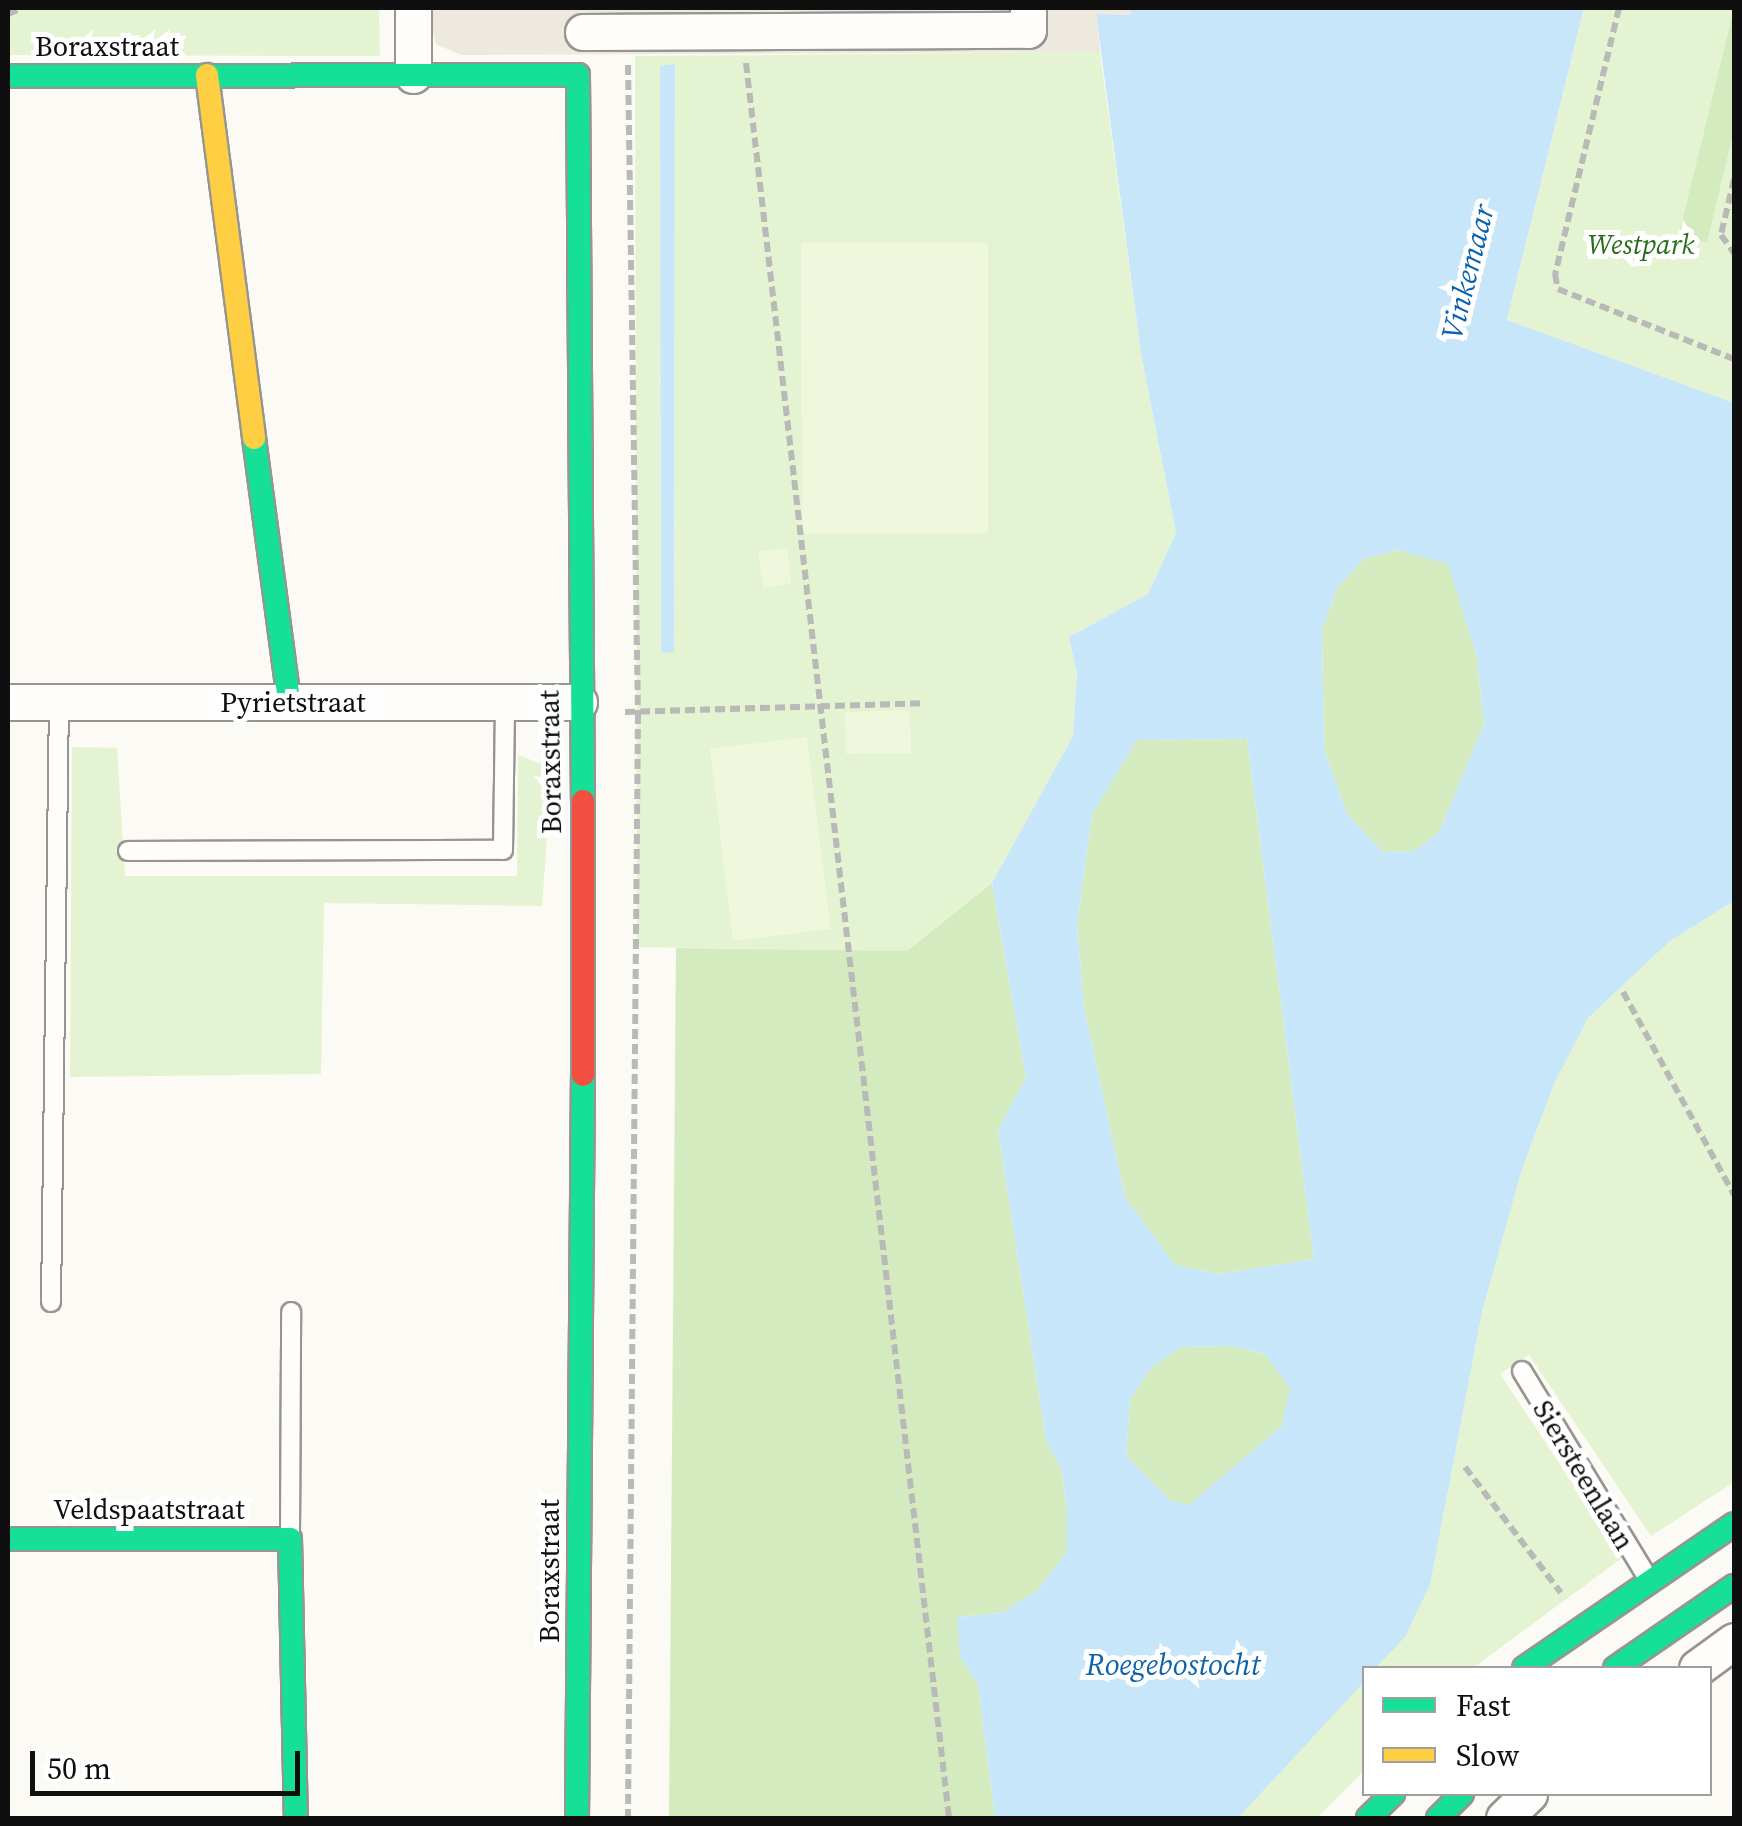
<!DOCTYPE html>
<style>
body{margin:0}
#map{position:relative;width:1742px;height:1826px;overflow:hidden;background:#fcfaf4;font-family:"Source Serif 4",serif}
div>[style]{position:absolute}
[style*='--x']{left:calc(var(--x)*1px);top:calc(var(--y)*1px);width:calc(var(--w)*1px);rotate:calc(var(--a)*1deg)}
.green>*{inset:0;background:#e4f3d2}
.forest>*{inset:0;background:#d4ebbf}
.pitch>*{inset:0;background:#eff7dc}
.plaza>*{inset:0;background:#ede9df}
.water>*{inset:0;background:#c7e6f9}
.path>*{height:6px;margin-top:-3px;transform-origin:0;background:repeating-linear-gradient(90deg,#b9b9b8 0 10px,transparent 0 15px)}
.roads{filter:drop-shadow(2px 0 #969592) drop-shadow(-2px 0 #969592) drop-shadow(0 2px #969592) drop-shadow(0 -2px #969592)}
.lane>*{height:18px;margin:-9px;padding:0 9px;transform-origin:9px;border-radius:9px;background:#fffefd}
.street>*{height:35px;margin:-17.5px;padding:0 17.5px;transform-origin:17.5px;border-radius:17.5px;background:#fffefd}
.fast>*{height:22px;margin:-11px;padding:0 11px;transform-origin:11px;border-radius:11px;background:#16e098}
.slow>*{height:22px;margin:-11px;padding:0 11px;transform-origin:11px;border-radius:11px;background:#ffcf43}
.jam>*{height:22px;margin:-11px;padding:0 11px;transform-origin:11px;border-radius:11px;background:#f24e42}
span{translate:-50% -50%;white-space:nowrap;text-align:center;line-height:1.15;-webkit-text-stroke:10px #fff;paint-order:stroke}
.street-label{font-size:28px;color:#0f0f0f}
.park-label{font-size:28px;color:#286d19;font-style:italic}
.water-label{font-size:30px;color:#0d62ac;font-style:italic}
.frame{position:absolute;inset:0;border:10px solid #0f0f0f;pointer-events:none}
.legend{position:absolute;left:1362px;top:1666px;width:350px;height:130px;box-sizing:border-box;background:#fff;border:2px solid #9f9f9f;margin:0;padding:12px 18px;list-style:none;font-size:30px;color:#0f0f0f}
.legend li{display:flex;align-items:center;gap:20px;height:50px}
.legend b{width:50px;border:2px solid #9f9f9f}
.scale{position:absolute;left:30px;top:1751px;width:270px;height:45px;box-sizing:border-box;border:5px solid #0f0f0f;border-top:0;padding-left:12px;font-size:30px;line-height:35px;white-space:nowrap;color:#0f0f0f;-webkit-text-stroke:8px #fff;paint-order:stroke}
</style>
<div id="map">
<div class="green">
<div style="clip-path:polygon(22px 8px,379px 8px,380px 56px,8px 55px,8px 14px)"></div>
<div style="clip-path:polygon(1584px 8px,1734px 8px,1734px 403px,1507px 321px)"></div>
<div style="clip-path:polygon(evenodd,1100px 52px,1141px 353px,1176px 533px,1148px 594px,1069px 637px,1077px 674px,1073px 736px,992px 883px,907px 951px,637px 947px,635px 56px,1100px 52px,675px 65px,674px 651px,661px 653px,660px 66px,675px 65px)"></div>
<div style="clip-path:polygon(72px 747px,117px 748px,125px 876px,517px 876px,518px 755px,552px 768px,542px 906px,324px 903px,321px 1074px,70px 1077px)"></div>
<div style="clip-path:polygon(1734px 901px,1734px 1482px,1651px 1536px,1529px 1355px,1500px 1374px,1622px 1558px,1473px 1668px,1376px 1668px,1405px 1637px,1430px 1585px,1482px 1312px,1522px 1169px,1554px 1084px,1588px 1018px,1670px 941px)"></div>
<div style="clip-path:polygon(1364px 1681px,1364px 1771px,1317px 1818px,1238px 1818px)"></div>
</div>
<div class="forest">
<div style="clip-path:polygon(1734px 8px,1734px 129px,1707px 243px,1679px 235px)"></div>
<div style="clip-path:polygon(1398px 550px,1448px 563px,1477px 657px,1484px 724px,1439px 832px,1414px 851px,1383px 852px,1347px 814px,1324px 749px,1322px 630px,1337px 588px,1364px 559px)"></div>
<div style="clip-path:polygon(1247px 739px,1314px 1259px,1219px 1274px,1175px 1265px,1125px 1197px,1084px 1008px,1077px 924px,1092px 814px,1137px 740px)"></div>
<div style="clip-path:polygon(992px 883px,1026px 1078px,998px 1130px,1046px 1439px,1062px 1471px,1067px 1512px,1067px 1552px,1038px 1590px,1001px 1613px,958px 1617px,960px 1656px,978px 1685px,995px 1818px,669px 1818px,676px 948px,907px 951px)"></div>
<div style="clip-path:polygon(1230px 1346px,1265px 1354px,1291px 1388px,1282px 1426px,1189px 1506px,1170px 1500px,1126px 1456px,1130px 1400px,1151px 1368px,1181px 1347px)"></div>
</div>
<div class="pitch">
<div style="clip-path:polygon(801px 243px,988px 243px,988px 533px,802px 534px)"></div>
<div style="clip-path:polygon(787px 548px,791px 584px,763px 588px,758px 551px)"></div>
<div style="clip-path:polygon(910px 710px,911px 753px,846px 754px,845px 712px)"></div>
<div style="clip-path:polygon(807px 737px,831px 929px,733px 941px,710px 749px)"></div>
</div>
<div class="plaza">
<div style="clip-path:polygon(426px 8px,1130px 8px,1131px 15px,1096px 14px,1100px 52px,461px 55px,436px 44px)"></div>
</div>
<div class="water">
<div style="clip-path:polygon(evenodd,1130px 8px,1584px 8px,1507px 320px,1734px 403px,1734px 901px,1670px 941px,1588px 1018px,1554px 1084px,1522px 1169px,1482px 1312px,1430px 1585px,1405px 1637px,1376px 1668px,1364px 1668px,1364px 1682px,1238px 1818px,995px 1818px,978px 1685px,960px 1656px,957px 1617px,1001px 1613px,1038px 1590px,1067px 1552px,1067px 1512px,1062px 1471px,1046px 1439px,998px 1130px,1026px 1078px,992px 883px,1073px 736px,1077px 674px,1069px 637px,1148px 594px,1176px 533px,1141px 353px,1096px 14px,1131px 15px,1130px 8px,1398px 550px,1448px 564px,1477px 657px,1484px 724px,1439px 832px,1414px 851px,1383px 852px,1347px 814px,1324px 749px,1322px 630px,1337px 588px,1364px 559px,1398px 550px,1130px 8px,1247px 739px,1314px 1259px,1219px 1274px,1175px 1265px,1125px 1197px,1084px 1008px,1077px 924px,1092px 814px,1137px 740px,1247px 739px,1130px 8px,1230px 1346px,1265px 1354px,1290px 1388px,1282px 1426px,1189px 1505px,1170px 1500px,1126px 1456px,1130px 1400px,1151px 1368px,1181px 1347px,1230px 1346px)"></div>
<div style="clip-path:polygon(675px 64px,674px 652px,661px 653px,660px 66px)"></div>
</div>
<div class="path">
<div style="--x:1619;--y:8;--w:274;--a:103.5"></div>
<div style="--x:1555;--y:274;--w:15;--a:79"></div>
<div style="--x:1558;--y:289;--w:189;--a:21.7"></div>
<div style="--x:8;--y:14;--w:15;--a:-23"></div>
<div style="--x:746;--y:63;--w:1767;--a:83.4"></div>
<div style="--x:628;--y:65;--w:649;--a:89.12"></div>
<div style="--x:638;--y:714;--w:1104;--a:90.52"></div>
<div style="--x:1734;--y:179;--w:57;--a:103.1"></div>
<div style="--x:1721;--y:235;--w:22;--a:54"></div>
<div style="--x:625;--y:712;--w:298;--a:-1.7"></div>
<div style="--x:1623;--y:992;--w:231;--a:61.3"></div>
<div style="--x:1465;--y:1467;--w:158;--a:52.7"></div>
</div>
<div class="roads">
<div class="lane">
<div style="--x:128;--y:851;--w:375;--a:-0.2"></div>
<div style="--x:503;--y:850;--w:148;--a:-89.2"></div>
<div style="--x:51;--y:1302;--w:600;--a:-89.24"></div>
<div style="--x:1522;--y:1371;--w:242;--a:58.7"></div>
<div style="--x:290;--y:1534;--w:222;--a:-89.7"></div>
</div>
<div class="street">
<div style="--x:413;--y:8;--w:67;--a:90"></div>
<div style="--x:583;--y:32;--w:445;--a:-0.3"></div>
<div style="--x:1028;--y:30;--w:22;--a:-90"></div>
<div style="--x:8;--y:702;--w:571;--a:0"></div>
<div style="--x:1697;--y:1668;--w:46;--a:-36.1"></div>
<div style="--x:1504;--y:1818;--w:35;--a:-44"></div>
</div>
<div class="fast">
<div style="--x:8;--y:76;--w:570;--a:-0.1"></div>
<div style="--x:578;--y:75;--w:726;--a:89.61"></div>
<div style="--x:254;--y:438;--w:266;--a:82.4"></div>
<div style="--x:8;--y:1539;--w:282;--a:0"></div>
<div style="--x:290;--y:1539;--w:279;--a:88.8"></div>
<div style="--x:1524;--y:1668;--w:255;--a:-34.4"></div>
<div style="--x:1615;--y:1668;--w:145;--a:-34.6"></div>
<div style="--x:577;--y:1818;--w:743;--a:-89.54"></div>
<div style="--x:1368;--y:1818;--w:35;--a:-44"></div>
<div style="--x:1438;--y:1818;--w:34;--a:-45"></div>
</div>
<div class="slow">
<div style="--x:207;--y:75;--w:366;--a:82.6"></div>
</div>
<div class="jam">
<div style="--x:583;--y:1075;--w:274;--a:-90"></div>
</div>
</div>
<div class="street-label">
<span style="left:107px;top:46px">Boraxstraat</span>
<span style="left:293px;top:702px">Pyrietstraat</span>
<span style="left:550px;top:762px;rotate:-91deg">Boraxstraat</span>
<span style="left:1584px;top:1475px;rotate:59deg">Siersteenlaan</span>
<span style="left:149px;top:1509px">Veldspaatstraat</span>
<span style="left:549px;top:1571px;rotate:-90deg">Boraxstraat</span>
</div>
<div class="park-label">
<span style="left:1641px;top:244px">Westpark</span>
</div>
<div class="water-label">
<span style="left:1468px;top:272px;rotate:-76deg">Vinkemaar</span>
<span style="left:1173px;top:1665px">Roegebostocht</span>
</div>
<div class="frame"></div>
<ul class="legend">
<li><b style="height:12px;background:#16e098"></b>Fast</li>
<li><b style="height:12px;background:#ffcf43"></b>Slow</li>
</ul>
<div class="scale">50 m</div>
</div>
